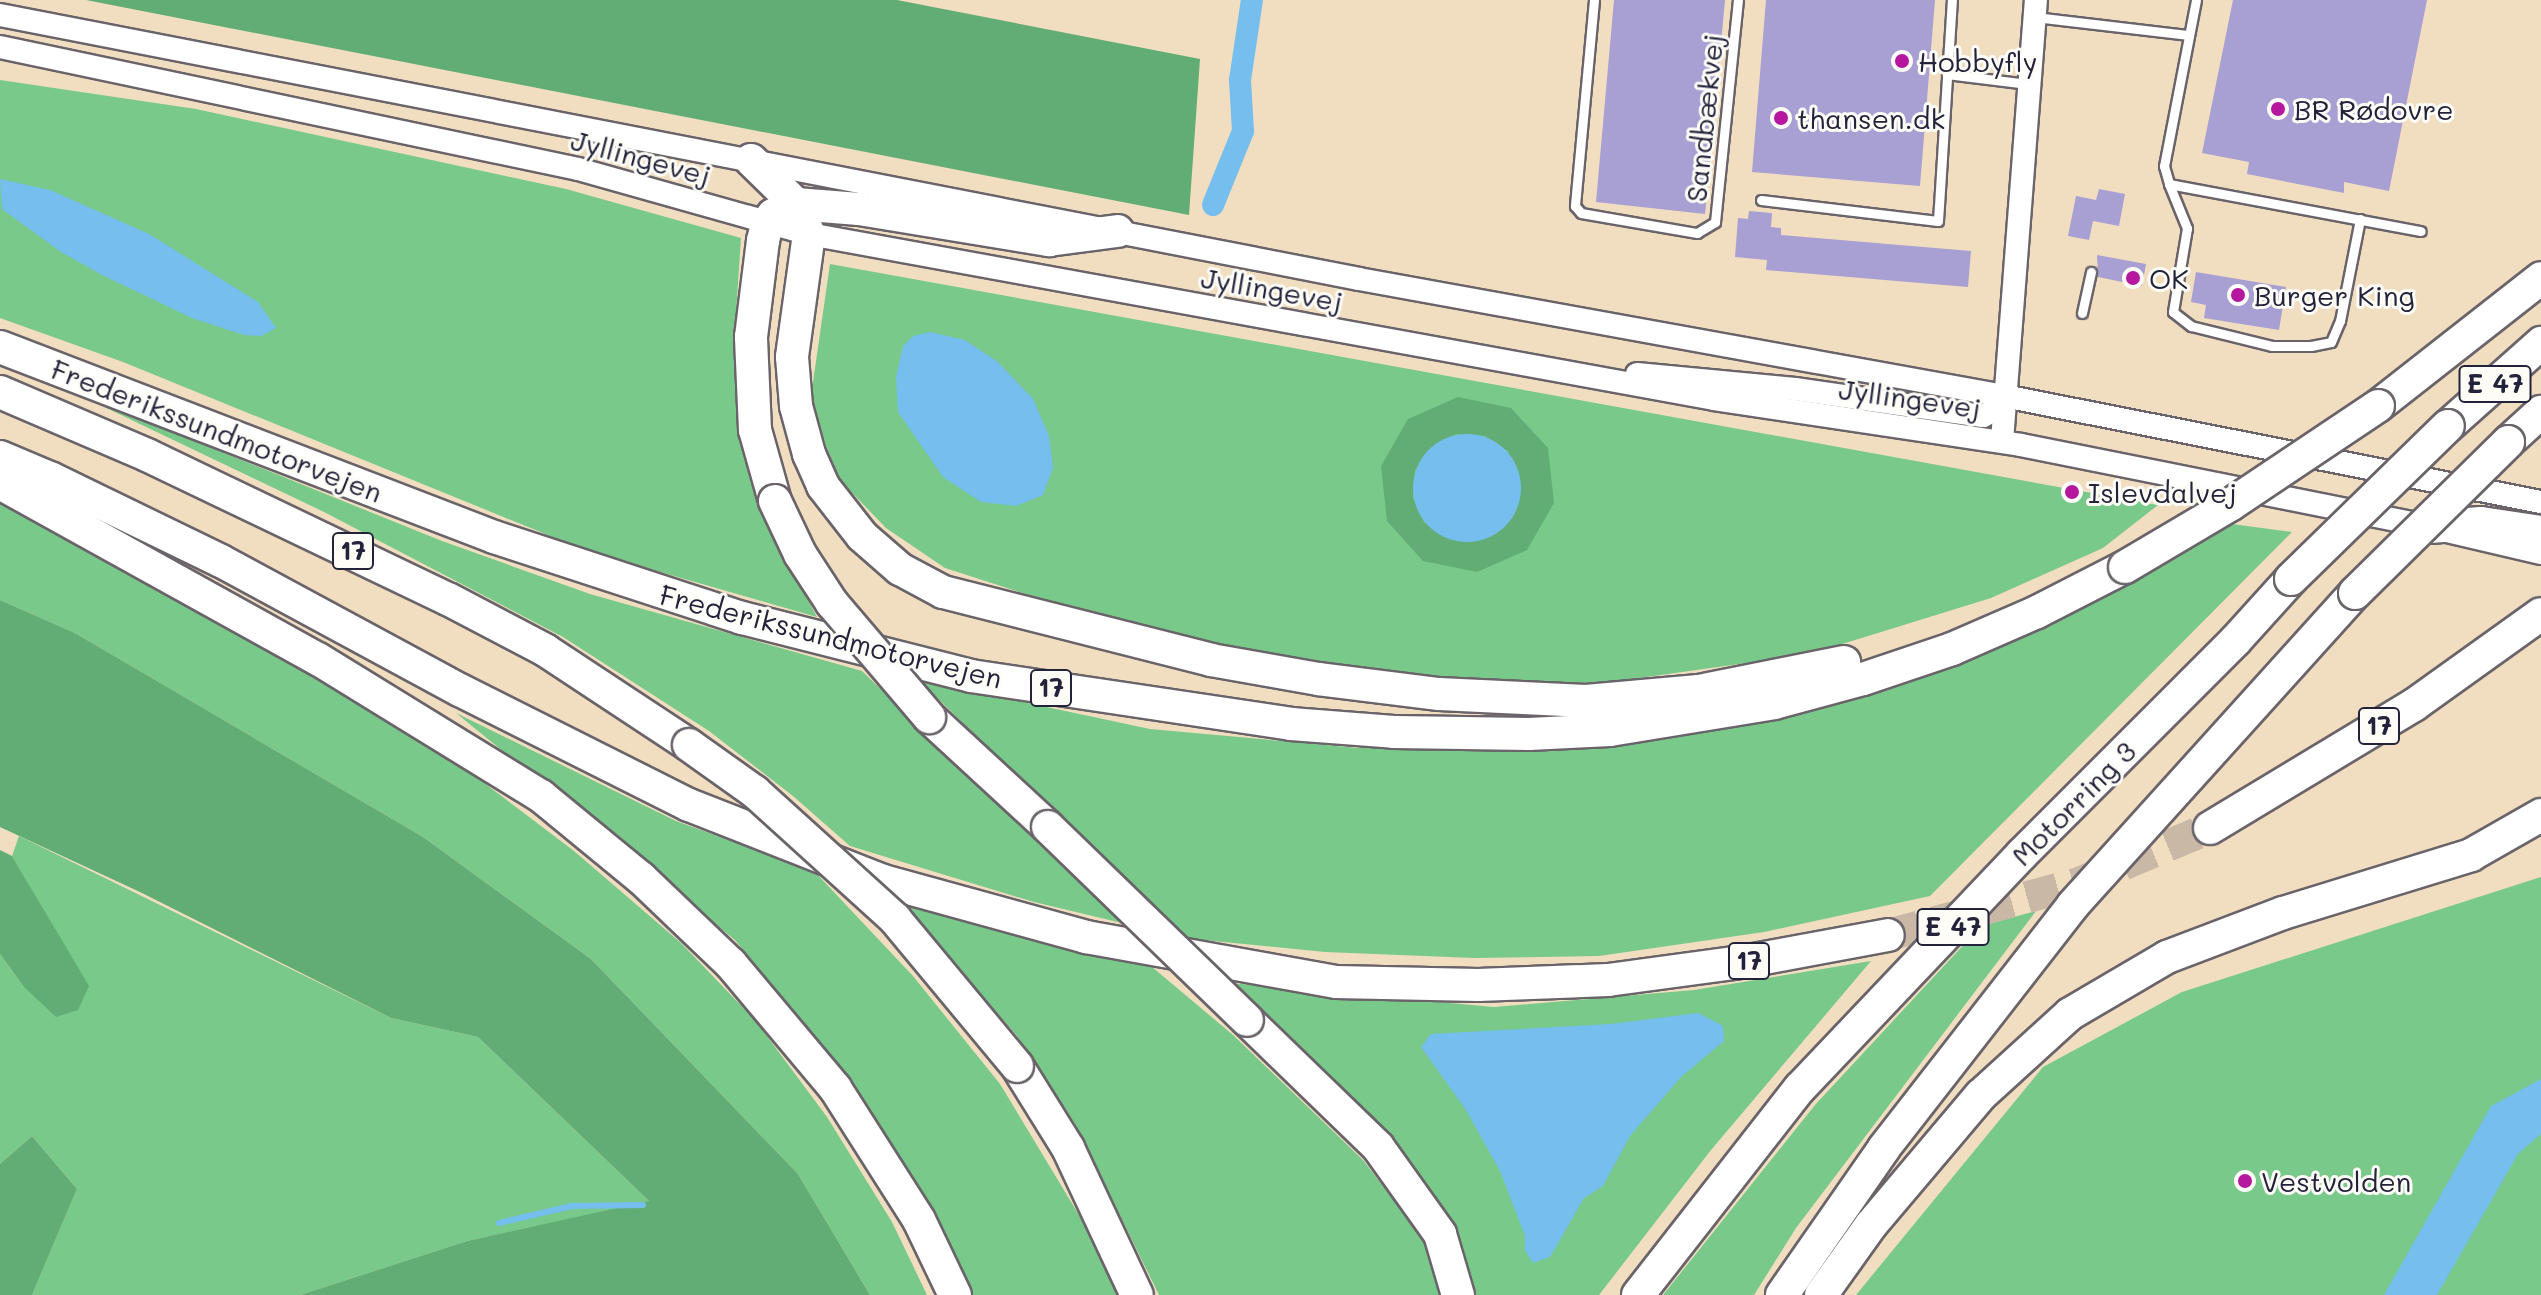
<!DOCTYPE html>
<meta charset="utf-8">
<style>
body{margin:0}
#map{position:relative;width:2541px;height:1295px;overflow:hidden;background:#f1dec0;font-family:Mali,sans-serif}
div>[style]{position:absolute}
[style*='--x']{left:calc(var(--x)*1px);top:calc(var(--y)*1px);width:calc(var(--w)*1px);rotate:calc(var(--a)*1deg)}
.green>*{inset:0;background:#78c98a}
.forest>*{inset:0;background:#62ad76}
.water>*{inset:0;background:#75beed}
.round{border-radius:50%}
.stream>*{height:6px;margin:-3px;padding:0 3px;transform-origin:3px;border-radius:3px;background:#75beed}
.canal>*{height:22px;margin:-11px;padding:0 11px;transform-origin:11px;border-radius:11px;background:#75beed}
.building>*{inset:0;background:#a89fd3}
.motorway-tunnel>*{height:32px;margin-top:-16px;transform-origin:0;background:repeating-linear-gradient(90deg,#c8b8a5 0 32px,transparent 0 48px)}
.roads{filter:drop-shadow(2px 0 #6a646a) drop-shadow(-2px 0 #6a646a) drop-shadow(0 2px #6a646a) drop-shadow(0 -2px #6a646a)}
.service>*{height:9px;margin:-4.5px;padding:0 4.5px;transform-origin:4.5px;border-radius:4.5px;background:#fff}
.tertiary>*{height:22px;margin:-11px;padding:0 11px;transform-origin:11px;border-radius:11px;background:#fff}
.motorway>*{height:32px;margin:-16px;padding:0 16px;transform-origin:16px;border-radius:16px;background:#fff}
.bridges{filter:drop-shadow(2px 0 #6a646a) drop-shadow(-2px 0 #6a646a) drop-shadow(0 2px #6a646a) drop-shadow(0 -2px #6a646a)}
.motorway-bridge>*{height:32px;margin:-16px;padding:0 16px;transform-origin:16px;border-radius:16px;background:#fff}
.dots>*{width:22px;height:22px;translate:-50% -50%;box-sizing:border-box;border:4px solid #fdfcf7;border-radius:50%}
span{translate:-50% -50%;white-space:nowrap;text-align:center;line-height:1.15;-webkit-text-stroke:6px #fdfcf7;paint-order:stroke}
.shield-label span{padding:2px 6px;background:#fdfcf7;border:2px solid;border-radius:6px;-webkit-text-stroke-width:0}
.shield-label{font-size:26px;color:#22223b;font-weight:700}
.poi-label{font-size:28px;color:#22223b}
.left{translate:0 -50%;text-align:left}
.street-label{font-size:28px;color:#22223b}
</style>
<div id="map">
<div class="green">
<div style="clip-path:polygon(0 80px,196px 109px,566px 189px,741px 238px,734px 345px,740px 434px,757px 504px,817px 617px,587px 551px,123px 362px,0 318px)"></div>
<div style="clip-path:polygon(830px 264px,2158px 505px,2103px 548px,1991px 598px,1810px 654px,1597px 684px,1427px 678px,1254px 653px,1066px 607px,945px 568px,886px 528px,835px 475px,811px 396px)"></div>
<div style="clip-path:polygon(73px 392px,442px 541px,590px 594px,862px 671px,1122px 923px,1034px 902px,850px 846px,793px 796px,709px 731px,563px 637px,324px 512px)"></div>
<div style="clip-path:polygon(0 502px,279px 654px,459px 764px,574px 851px,681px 943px,755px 1020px,827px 1117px,892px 1222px,927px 1295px,870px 1295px,798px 1174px,591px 959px,423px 837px,75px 633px,0 600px)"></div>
<div style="clip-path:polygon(2232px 524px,2292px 532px,1930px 896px,1764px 932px,1599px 956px,1474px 958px,1325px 952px,1183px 938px,919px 680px,1150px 729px,1359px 748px,1630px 745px,1885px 691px,2079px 607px)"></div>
<div style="clip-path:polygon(456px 713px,676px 821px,814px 871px,913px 976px,1000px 1084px,1094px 1240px,1120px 1295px,970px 1295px,929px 1203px,837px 1064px,735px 940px)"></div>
<div style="clip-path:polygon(19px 836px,391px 1018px,478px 1037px,650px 1202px,467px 1241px,300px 1295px,32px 1295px,77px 1189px,32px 1136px,0 1164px,0 954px,23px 986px,88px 986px,12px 856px)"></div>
<div style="clip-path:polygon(2541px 877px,2541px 1295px,1856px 1295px,2043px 1067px,2182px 992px)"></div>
<div style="clip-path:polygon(901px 903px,1012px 934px,1145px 961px,1233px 1035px,1363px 1160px,1428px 1245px,1442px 1295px,1159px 1295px,1075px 1124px,1017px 1036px)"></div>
<div style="clip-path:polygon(2036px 911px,1796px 1228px,1754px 1295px,1663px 1295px,1815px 1105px,1981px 926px)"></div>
<div style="clip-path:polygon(1871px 961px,1711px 1150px,1599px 1295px,1473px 1295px,1230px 983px,1494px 1007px,1694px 990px)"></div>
</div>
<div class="forest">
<div style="clip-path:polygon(86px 0,897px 0,1200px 59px,1189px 215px)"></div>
<div style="clip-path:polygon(evenodd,1458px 397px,1511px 408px,1548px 448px,1554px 503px,1527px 550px,1477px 572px,1423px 561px,1387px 521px,1381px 466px,1408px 419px,1458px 397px,1456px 434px,1485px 436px,1509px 452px,1425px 524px,1413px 498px,1415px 470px,1456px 434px)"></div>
<div style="clip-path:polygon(0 600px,75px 633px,423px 837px,591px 959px,798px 1174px,870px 1295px,300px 1295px,467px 1241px,649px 1201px,478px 1037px,391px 1018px,142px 893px,0 827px)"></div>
<div style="clip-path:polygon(0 850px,12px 856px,89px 986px,78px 1010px,56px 1017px,23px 986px,0 954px)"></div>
<div style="clip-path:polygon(32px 1136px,77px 1189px,32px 1295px,0 1295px,0 1164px)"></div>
</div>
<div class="water">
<div style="clip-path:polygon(0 179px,50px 190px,149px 234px,258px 302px,276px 328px,261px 336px,244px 335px,192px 318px,104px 276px,61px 252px,2px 209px)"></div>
<div style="clip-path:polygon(930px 332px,965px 340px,998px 362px,1033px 399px,1049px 436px,1053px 468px,1043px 495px,1016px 506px,981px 502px,943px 477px,898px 412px,896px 377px,903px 346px,913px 336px)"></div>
<div class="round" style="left:1413px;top:434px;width:108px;height:108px"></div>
<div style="clip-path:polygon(1698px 1013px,1723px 1026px,1724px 1041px,1681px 1077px,1630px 1136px,1603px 1186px,1584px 1198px,1550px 1257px,1533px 1263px,1525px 1250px,1525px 1236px,1500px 1171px,1466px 1110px,1421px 1047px,1431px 1034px,1611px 1024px)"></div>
<div style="clip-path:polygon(2541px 1079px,2541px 1134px,2518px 1154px,2437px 1295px,2384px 1295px,2491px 1106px)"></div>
</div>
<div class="stream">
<div style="--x:499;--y:1223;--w:75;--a:-13.1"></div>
<div style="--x:572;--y:1206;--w:71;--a:-0.8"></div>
</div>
<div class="canal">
<div style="--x:1213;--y:205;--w:80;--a:-67.9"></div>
<div style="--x:1243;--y:131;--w:51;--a:-93.4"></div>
<div style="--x:1240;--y:80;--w:81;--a:-81.5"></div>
</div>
<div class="building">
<div style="clip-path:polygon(1614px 0,1725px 0,1705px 214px,1596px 202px)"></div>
<div style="clip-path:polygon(1766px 0,1935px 0,1920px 186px,1752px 172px)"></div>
<div style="clip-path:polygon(2233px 0,2427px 0,2389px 191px,2344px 182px,2344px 193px,2247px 174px,2249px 162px,2202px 153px)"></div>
<div style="clip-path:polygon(2099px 189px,2125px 194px,2119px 226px,2093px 221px,2089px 240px,2068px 236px,2076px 196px,2096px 200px)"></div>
<div style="clip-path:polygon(1749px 211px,1772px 213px,1771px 227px,1781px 228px,1781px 235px,1971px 251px,1968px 287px,1766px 270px,1767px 260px,1735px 257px,1738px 218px,1748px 219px)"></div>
<div style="clip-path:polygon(2097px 255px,2146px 264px,2142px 286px,2098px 277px)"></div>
<div style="clip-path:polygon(2196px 272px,2286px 287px,2279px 330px,2204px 318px,2206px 305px,2191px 302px)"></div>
</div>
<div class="motorway-tunnel">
<div style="--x:1888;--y:935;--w:198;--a:-15.2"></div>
<div style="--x:2079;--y:883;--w:142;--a:-22.8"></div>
</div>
<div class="roads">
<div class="service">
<div style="--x:1594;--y:0;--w:207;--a:95.3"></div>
<div style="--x:1575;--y:206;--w:9;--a:49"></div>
<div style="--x:1581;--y:213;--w:118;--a:9.8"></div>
<div style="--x:1697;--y:233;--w:21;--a:-31"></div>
<div style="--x:1715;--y:222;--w:223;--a:-84.1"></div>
<div style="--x:2196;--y:0;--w:169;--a:100.9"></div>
<div style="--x:2164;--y:166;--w:19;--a:74"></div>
<div style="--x:2169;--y:184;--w:256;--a:10.6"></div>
<div style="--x:2035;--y:17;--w:155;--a:6.7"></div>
<div style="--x:1947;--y:74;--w:81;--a:7.1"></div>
<div style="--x:2169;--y:184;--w:48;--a:67.8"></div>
<div style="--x:2187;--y:228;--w:85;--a:99.5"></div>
<div style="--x:2173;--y:312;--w:23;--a:38"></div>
<div style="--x:2191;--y:326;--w:83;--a:13.9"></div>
<div style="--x:2272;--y:346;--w:39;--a:0"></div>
<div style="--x:2311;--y:346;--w:20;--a:-11"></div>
<div style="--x:2331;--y:342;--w:23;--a:-67"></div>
<div style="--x:2340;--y:321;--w:104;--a:-78.9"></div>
<div style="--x:1761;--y:200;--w:178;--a:6.8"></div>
<div style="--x:1938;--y:221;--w:221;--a:-86.4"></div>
<div style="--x:2082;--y:313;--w:42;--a:-77.6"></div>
</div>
<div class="tertiary">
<div style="--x:0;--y:15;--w:1384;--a:10.99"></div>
<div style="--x:1359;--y:279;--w:656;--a:10.28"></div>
<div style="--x:2004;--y:396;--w:547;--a:11.17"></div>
<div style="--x:0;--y:47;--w:591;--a:11.92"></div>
<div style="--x:578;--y:169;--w:240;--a:15.7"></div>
<div style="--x:809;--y:234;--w:920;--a:10.33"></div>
<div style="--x:1714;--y:399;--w:310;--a:8.5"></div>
<div style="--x:2021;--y:445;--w:417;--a:11.3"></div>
<div style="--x:2430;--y:527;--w:114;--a:13.2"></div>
<div style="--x:1637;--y:374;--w:159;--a:5.4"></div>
<div style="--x:1795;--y:389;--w:190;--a:8.2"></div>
<div style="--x:1983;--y:416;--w:15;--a:-28"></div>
<div style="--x:1996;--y:409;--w:15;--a:-58"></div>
<div style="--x:2002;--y:441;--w:442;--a:-85.6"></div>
</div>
<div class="motorway">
<div style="--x:751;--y:160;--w:63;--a:44.4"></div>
<div style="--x:796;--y:204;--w:33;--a:67"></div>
<div style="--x:809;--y:234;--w:124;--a:97.9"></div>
<div style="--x:792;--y:357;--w:49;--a:85.3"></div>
<div style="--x:796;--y:406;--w:50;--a:74.8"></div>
<div style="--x:809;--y:454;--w:35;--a:66"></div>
<div style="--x:823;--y:486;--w:63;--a:52"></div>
<div style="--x:862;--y:536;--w:50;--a:41"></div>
<div style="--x:900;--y:569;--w:49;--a:28.1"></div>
<div style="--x:943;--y:592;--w:276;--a:14.2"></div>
<div style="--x:1211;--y:660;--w:109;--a:10.1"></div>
<div style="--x:1318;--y:679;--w:122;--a:7.1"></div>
<div style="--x:1439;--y:694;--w:147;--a:2.7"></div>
<div style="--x:1586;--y:701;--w:113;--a:-5.1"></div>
<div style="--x:1699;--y:691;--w:148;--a:-11.3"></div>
<div style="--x:0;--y:347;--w:529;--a:21.04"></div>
<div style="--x:494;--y:537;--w:261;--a:18.1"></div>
<div style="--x:742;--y:618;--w:236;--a:14.2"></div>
<div style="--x:971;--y:676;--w:324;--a:8.5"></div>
<div style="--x:1291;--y:724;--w:103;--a:4.4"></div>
<div style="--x:1394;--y:732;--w:135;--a:0.8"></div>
<div style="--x:1529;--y:734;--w:81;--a:-2.8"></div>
<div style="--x:1610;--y:730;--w:166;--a:-9.3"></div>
<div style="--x:1774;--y:703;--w:92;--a:-15.1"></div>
<div style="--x:1863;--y:679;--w:94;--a:-18.6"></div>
<div style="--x:1952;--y:649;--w:93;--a:-23.5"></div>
<div style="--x:2037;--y:612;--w:99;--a:-27.1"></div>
<div style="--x:0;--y:392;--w:160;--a:23.2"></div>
<div style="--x:147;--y:455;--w:334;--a:25.6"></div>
<div style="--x:448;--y:599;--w:110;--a:27.7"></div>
<div style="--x:545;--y:650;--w:173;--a:33.4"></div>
<div style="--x:2378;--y:406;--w:207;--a:-38.1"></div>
<div style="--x:2448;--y:426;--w:125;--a:-41.7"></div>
<div style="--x:2508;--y:442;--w:45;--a:-42.3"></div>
<div style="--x:0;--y:457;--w:54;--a:22.8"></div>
<div style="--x:50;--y:478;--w:190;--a:25.9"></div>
<div style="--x:221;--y:561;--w:272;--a:28.4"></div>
<div style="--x:460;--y:690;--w:256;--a:26.7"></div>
<div style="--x:689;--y:805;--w:208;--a:21.4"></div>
<div style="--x:883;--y:881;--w:211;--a:15.4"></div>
<div style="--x:1086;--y:937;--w:254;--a:10.2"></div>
<div style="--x:1336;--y:982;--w:142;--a:1.2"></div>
<div style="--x:1478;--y:985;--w:130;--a:-2.2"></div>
<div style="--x:1608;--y:980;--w:141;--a:-7.7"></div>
<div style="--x:1748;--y:961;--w:142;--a:-10.5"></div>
<div style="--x:0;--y:483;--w:363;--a:29"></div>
<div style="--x:318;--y:659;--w:262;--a:31.6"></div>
<div style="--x:541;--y:796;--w:129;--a:39.4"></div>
<div style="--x:641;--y:878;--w:124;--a:43.7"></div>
<div style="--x:731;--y:964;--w:162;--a:50"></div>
<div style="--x:835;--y:1088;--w:156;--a:57.5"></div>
<div style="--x:919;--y:1220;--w:83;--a:64.4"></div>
<div style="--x:775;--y:501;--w:74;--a:-105.7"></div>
<div style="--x:755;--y:430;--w:93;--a:-92.5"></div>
<div style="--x:751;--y:337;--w:97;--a:-82.9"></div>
<div style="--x:763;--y:241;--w:18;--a:-77"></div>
<div style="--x:767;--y:223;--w:10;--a:-53"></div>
<div style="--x:773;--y:215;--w:25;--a:-26"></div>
<div style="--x:796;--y:204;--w:63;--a:4.5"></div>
<div style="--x:859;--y:209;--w:193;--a:9.3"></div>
<div style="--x:1049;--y:240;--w:69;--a:-7.5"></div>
<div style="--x:2430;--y:527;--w:51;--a:-4.5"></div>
<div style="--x:2481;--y:523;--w:61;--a:8.5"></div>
<div style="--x:929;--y:717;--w:162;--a:42.7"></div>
<div style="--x:2210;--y:828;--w:238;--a:-31.1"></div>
<div style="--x:2414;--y:705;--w:156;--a:-35.6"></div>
<div style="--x:1247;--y:1020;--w:182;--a:44.1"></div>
<div style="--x:1378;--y:1147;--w:107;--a:54.5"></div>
<div style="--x:1440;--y:1234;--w:64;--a:73.6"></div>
<div style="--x:1017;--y:1066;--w:97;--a:58.1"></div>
<div style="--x:1068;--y:1148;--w:162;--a:64.9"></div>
<div style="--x:1638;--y:1295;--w:263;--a:-52"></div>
<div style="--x:1800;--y:1088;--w:323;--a:-46.5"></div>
<div style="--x:2022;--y:854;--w:301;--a:-45"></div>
<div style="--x:2235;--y:641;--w:84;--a:-47.9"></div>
<div style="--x:1782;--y:1295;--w:179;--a:-55.2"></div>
<div style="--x:1884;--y:1148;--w:308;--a:-52.1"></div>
<div style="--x:2073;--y:905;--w:421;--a:-47.9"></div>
<div style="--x:1821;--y:1295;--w:86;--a:-54.5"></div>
<div style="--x:1871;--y:1225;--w:170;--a:-49.8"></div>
<div style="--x:1981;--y:1095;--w:120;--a:-42.3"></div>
<div style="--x:2070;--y:1014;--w:113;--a:-30.4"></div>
<div style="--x:2167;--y:957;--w:124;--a:-20.8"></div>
<div style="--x:2283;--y:913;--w:197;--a:-17.1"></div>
<div style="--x:2471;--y:855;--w:81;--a:-29.7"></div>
</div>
</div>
<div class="bridges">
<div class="motorway-bridge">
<div style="--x:775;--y:501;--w:59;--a:64.7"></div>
<div style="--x:800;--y:554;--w:59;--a:56.9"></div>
<div style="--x:832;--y:603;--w:150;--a:49.6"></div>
<div style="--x:2125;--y:567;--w:122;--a:-30.6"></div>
<div style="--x:2230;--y:505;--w:178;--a:-33.8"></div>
<div style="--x:2291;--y:579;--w:219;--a:-44.3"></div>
<div style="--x:2355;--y:593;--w:215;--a:-44.6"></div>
<div style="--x:689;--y:745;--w:81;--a:35.5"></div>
<div style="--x:755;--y:792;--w:189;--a:42.2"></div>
<div style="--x:895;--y:919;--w:191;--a:50.3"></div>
<div style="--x:1048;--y:827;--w:277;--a:44.1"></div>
</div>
</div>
<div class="dots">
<div style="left:1902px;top:61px;background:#b5179e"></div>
<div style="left:2278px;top:109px;background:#b5179e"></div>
<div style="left:1781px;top:118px;background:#b5179e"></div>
<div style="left:2133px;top:278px;background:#b5179e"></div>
<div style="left:2238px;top:295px;background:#b5179e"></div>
<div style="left:2072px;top:492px;background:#b5179e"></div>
<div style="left:2245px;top:1181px;background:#b5179e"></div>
</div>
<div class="shield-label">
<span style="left:2495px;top:384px">E 47</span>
<span style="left:353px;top:551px">17</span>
<span style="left:1051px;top:688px">17</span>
<span style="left:2379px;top:726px">17</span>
<span style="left:1953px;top:927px">E 47</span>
<span style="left:1749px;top:961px">17</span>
</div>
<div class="poi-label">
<span class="left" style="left:1918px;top:61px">Hobbyfly</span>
<span class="left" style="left:2294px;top:109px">BR Rødovre</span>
<span class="left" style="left:1797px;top:118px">thansen.dk</span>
<span class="left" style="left:2149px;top:278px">OK</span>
<span class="left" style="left:2254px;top:295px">Burger King</span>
<span class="left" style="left:2088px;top:492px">Islevdalvej</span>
<span class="left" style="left:2261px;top:1181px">Vestvolden</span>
</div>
<div class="street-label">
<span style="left:1704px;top:118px;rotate:-84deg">Sandbækvej</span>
<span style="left:641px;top:157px;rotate:15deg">Jyllingevej</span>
<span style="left:1272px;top:289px;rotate:10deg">Jyllingevej</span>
<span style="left:1910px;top:398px;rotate:8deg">Jyllingevej</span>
<span style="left:217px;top:430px;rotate:21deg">Frederikssundmotorvejen</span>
<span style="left:831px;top:636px;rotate:14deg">Frederikssundmotorvejen</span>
<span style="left:2073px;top:803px;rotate:-45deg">Motorring 3</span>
</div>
</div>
